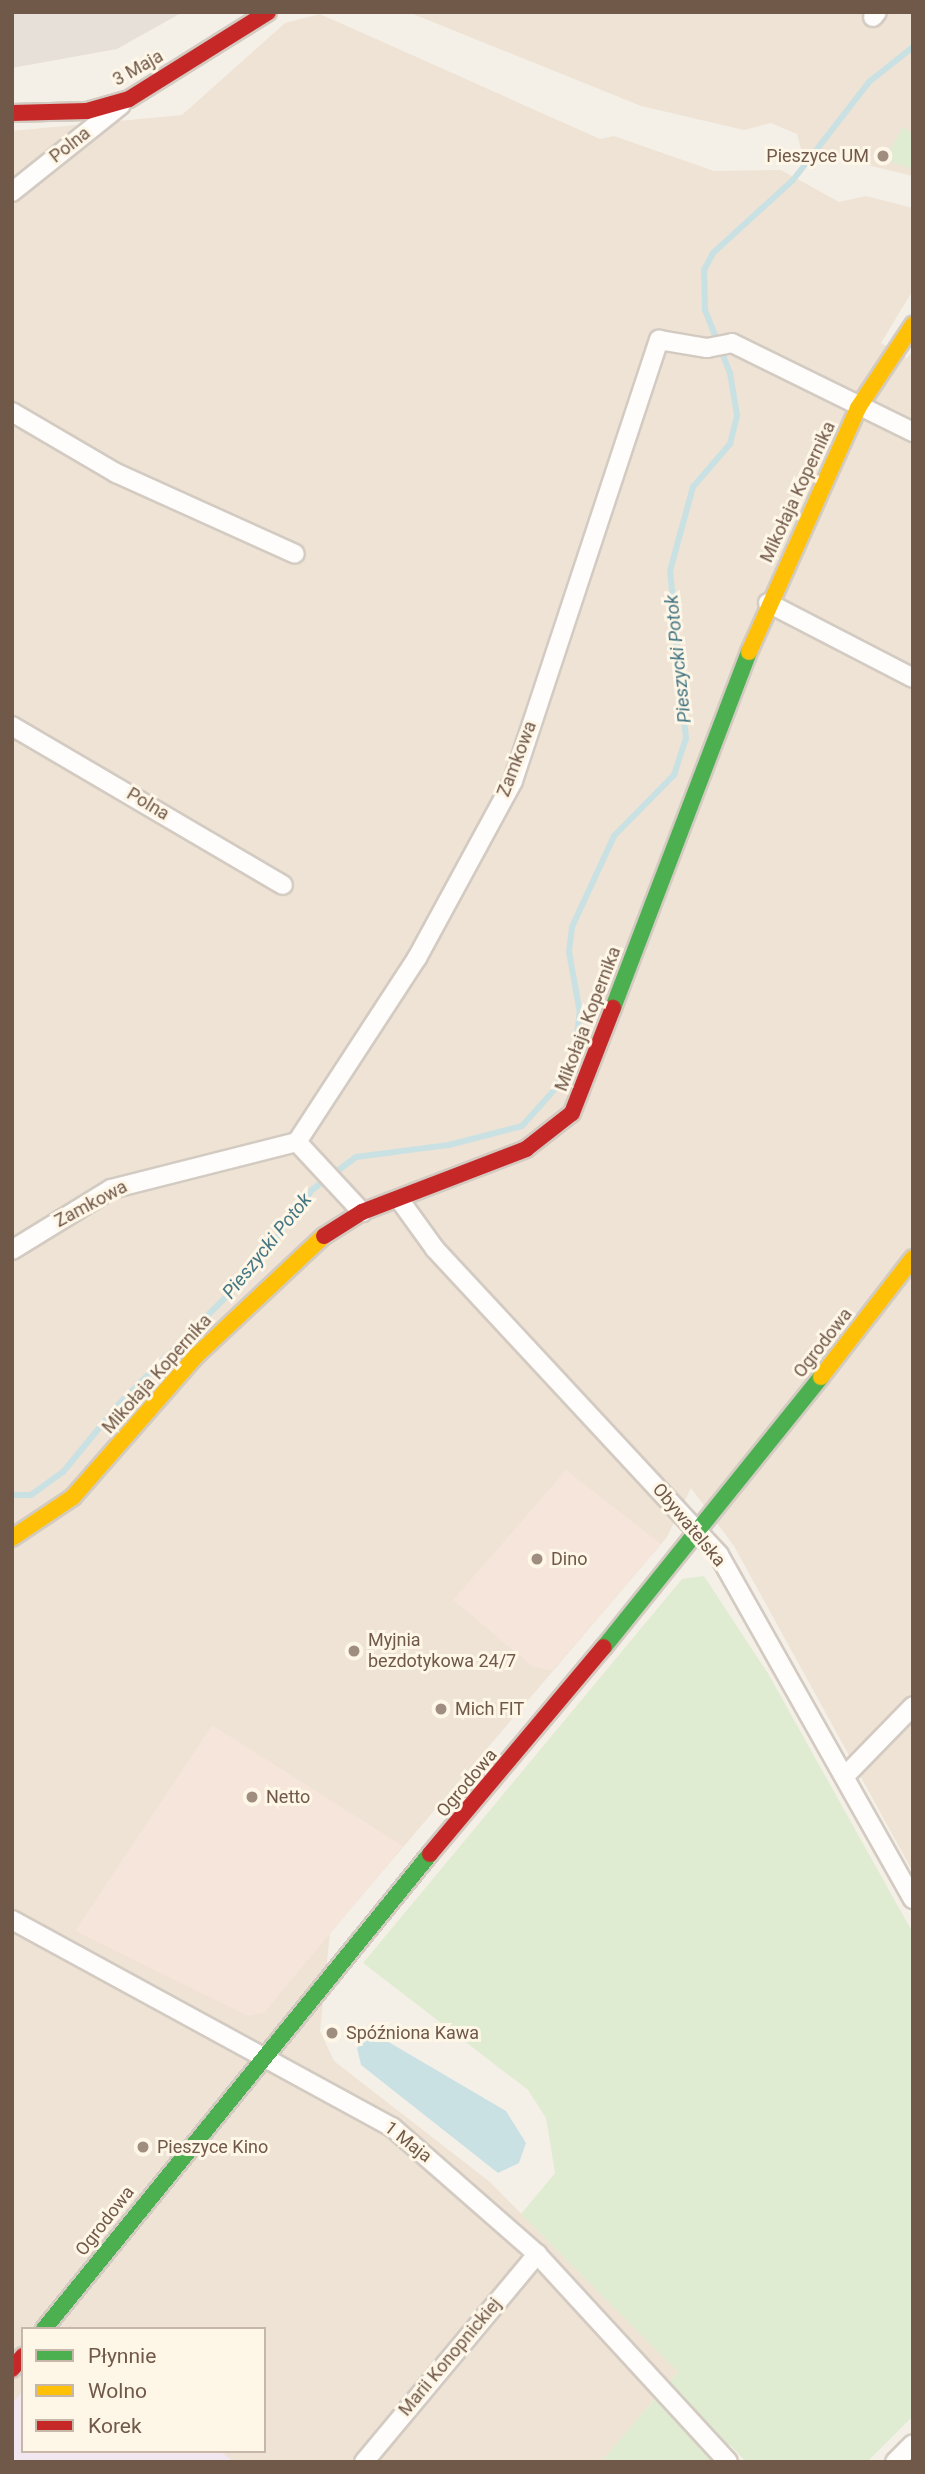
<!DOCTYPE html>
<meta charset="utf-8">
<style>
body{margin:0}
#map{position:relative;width:925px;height:2474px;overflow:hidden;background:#f5f0e7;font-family:Roboto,sans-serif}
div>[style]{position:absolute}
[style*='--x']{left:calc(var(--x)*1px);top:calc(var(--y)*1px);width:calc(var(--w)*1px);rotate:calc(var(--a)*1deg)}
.residential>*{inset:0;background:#eee3d4}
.commercial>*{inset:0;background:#f5e5da}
.industrial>*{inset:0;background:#e7e0d8}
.education>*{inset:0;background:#f2e6f0}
.green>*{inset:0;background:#e0ecd2}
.water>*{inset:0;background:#cae1e4}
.stream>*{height:6px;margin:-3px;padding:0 3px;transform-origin:3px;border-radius:3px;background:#cae1e4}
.roads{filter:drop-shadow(2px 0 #d3cbc2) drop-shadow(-2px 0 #d3cbc2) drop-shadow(0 2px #d3cbc2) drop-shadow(0 -2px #d3cbc2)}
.street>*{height:18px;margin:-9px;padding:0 9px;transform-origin:9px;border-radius:9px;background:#fefdfb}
.fast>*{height:16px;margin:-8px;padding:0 8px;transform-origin:8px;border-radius:8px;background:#4caf50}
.slow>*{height:16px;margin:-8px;padding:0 8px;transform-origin:8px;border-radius:8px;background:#ffc107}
.jam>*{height:16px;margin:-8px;padding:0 8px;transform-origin:8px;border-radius:8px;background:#c62828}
.dots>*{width:19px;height:19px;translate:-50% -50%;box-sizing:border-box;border:4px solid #fef6e7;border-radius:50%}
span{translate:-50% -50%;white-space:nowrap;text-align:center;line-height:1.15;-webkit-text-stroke:6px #fef6e7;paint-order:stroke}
.street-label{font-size:18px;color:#715949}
.poi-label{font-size:18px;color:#715949}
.right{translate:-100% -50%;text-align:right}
.left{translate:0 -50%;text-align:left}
.water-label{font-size:19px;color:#447684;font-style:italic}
.frame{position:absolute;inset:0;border:14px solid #715949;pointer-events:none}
.legend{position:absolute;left:21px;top:2327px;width:245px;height:126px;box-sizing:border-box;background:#fef6e7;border:2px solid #c6b7a8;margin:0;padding:9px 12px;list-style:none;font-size:21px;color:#715949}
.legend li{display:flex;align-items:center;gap:14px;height:35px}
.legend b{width:35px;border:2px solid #c6b7a8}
</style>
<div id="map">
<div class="residential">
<div style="clip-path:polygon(408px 12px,913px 12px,913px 176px,801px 149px,797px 134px,771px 123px,744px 130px,641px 106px)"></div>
<div style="clip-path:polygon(evenodd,320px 14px,600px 139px,614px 136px,714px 171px,781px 170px,839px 202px,866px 196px,913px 208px,913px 290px,881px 343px,907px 358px,913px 351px,913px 1872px,734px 1546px,691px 1488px,667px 1537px,330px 1933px,320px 2031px,334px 2061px,490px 2182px,678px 2372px,601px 2462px,12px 2462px,12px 131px,182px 115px,285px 23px,320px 14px,23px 2329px,264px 2329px,264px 2451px,23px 2451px,23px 2329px)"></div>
</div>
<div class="commercial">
<div style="clip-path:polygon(566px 1470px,661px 1544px,552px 1671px,533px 1667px,453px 1600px)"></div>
<div style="clip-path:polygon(212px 1725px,403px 1846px,264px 2013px,248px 2016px,75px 1931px)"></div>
</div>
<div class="industrial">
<div style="clip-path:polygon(12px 12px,183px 12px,117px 49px,12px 68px)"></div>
</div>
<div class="education">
<div style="clip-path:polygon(23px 2390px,23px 2451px,220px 2451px,234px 2462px,12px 2462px,12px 2404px)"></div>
</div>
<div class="green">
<div style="clip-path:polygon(903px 127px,913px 134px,913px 169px,891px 162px,888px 153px)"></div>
<div style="clip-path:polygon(704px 1576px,769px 1675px,913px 1933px,913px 2416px,867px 2462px,746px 2462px,730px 2445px,719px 2462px,601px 2462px,678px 2372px,521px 2214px,555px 2173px,546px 2118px,528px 2090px,363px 1963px,682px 1579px)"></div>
</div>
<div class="water">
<div style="clip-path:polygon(375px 2034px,506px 2111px,526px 2143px,519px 2163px,498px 2173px,361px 2065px,357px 2048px)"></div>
</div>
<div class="stream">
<div style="--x:12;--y:1495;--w:19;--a:0"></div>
<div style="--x:31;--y:1495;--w:39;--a:-36"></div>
<div style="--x:63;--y:1472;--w:87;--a:-50.6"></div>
<div style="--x:118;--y:1405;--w:182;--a:-45"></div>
<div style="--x:247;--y:1276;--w:108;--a:-52.9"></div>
<div style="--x:312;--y:1190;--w:55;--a:-36.9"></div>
<div style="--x:356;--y:1157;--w:94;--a:-7.4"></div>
<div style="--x:449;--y:1145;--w:75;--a:-14.6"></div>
<div style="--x:522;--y:1126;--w:50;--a:-48.3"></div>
<div style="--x:555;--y:1089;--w:43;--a:-62.2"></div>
<div style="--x:575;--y:1051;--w:38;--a:-83"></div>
<div style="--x:580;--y:1013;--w:62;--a:-100.2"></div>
<div style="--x:569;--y:952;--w:25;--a:-83"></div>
<div style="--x:572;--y:927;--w:100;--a:-65.2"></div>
<div style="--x:614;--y:836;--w:86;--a:-45.5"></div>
<div style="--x:674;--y:775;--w:38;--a:-72"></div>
<div style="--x:686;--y:739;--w:169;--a:-95.4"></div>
<div style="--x:670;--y:571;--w:87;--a:-74.7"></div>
<div style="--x:693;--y:487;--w:57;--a:-49.3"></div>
<div style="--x:730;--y:444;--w:30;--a:-76"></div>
<div style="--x:737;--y:415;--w:43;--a:-99.5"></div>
<div style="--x:730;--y:373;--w:68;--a:-111.6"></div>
<div style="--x:705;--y:310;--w:40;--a:-91.4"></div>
<div style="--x:704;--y:270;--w:19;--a:-62"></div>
<div style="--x:713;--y:253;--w:108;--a:-42.4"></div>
<div style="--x:793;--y:180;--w:124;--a:-52.2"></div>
<div style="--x:869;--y:82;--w:56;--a:-38.5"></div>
</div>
<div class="roads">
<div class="street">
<div style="--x:873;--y:17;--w:6;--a:-51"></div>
<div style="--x:12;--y:192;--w:139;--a:-38.6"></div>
<div style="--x:12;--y:412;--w:121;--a:30.4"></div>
<div style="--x:116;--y:473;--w:196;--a:24.3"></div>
<div style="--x:768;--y:603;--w:163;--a:27.3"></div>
<div style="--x:12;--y:726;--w:314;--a:30.4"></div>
<div style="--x:297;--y:1142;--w:96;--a:47.1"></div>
<div style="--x:399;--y:1199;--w:62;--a:54.2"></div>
<div style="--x:435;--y:1249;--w:417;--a:47.1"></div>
<div style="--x:719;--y:1555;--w:395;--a:60.6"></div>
<div style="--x:12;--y:1250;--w:116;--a:-31.6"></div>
<div style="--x:111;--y:1189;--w:192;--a:-14.2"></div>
<div style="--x:297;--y:1142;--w:220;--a:-56.9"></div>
<div style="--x:417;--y:958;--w:201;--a:-61.5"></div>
<div style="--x:513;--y:781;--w:465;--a:-71.7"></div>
<div style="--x:659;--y:340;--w:49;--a:9.5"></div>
<div style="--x:707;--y:348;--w:25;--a:-11"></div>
<div style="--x:732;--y:343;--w:202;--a:26.2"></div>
<div style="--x:846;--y:1775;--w:96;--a:-45.8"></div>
<div style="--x:12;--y:1920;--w:433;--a:28.6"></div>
<div style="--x:392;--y:2127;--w:193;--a:41.2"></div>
<div style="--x:537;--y:2254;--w:282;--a:47.4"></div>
<div style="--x:364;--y:2462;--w:271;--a:-50.2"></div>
<div style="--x:895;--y:2462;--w:25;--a:-45"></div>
</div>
<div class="fast">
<div style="--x:613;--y:1008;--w:381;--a:-69.1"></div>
<div style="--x:604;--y:1647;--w:346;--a:-51.2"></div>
<div style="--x:44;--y:2329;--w:612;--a:-50.9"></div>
</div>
<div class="slow">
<div style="--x:749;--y:652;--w:267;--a:-65.9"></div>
<div style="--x:858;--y:408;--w:100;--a:-56.5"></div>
<div style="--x:821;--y:1377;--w:150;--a:-52.3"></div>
<div style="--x:12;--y:1538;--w:73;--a:-33.9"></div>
<div style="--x:73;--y:1497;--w:187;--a:-48.9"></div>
<div style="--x:196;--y:1356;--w:175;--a:-43.2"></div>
</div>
<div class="jam">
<div style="--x:12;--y:113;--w:75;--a:-1.5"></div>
<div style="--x:87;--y:111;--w:44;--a:-15.9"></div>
<div style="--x:129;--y:99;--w:164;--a:-32"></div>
<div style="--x:324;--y:1236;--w:45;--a:-32.3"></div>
<div style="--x:362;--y:1212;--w:176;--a:-21"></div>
<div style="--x:526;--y:1149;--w:58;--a:-38"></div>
<div style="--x:572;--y:1113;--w:113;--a:-68.7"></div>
<div style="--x:430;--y:1854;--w:270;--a:-50"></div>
<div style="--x:12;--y:2369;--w:17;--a:-50"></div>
</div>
</div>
<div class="dots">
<div style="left:883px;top:156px;background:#9f8e80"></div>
<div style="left:537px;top:1559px;background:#9f8e80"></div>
<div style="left:354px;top:1651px;background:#9f8e80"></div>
<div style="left:441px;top:1709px;background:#9f8e80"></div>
<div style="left:252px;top:1797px;background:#9f8e80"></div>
<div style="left:332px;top:2033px;background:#9f8e80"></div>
<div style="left:143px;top:2147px;background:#9f8e80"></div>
</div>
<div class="street-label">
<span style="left:138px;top:68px;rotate:-29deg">3 Maja</span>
<span style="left:70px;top:145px;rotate:-38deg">Polna</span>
<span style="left:798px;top:492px;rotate:-65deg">Mikołaja Kopernika</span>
<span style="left:517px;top:759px;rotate:-69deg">Zamkowa</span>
<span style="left:148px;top:804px;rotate:31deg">Polna</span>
<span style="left:588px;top:1019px;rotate:-69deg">Mikołaja Kopernika</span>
<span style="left:91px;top:1204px;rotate:-28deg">Zamkowa</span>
<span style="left:823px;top:1343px;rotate:-52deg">Ogrodowa</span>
<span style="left:157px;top:1374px;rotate:-48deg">Mikołaja Kopernika</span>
<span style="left:689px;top:1525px;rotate:50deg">Obywatelska</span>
<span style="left:467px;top:1783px;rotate:-50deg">Ogrodowa</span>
<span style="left:408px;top:2142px;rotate:38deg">1 Maja</span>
<span style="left:105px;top:2221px;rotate:-52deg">Ogrodowa</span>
<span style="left:450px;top:2357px;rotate:-50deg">Marii Konopnickiej</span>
</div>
<div class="poi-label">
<span class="right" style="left:869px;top:156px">Pieszyce UM</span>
<span class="left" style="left:551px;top:1559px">Dino</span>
<span class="left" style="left:368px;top:1651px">Myjnia<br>bezdotykowa 24/7</span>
<span class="left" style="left:455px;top:1709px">Mich FIT</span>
<span class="left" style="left:266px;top:1797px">Netto</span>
<span class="left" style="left:346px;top:2033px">Spóźniona Kawa</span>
<span class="left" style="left:157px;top:2147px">Pieszyce Kino</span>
</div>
<div class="water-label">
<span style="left:678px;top:659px;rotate:-96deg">Pieszycki Potok</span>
<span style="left:267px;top:1246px;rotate:-51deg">Pieszycki Potok</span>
</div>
<div class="frame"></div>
<ul class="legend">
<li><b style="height:9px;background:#4caf50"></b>Płynnie</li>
<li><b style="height:9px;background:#ffc107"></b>Wolno</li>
<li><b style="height:9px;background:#c62828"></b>Korek</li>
</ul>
</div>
